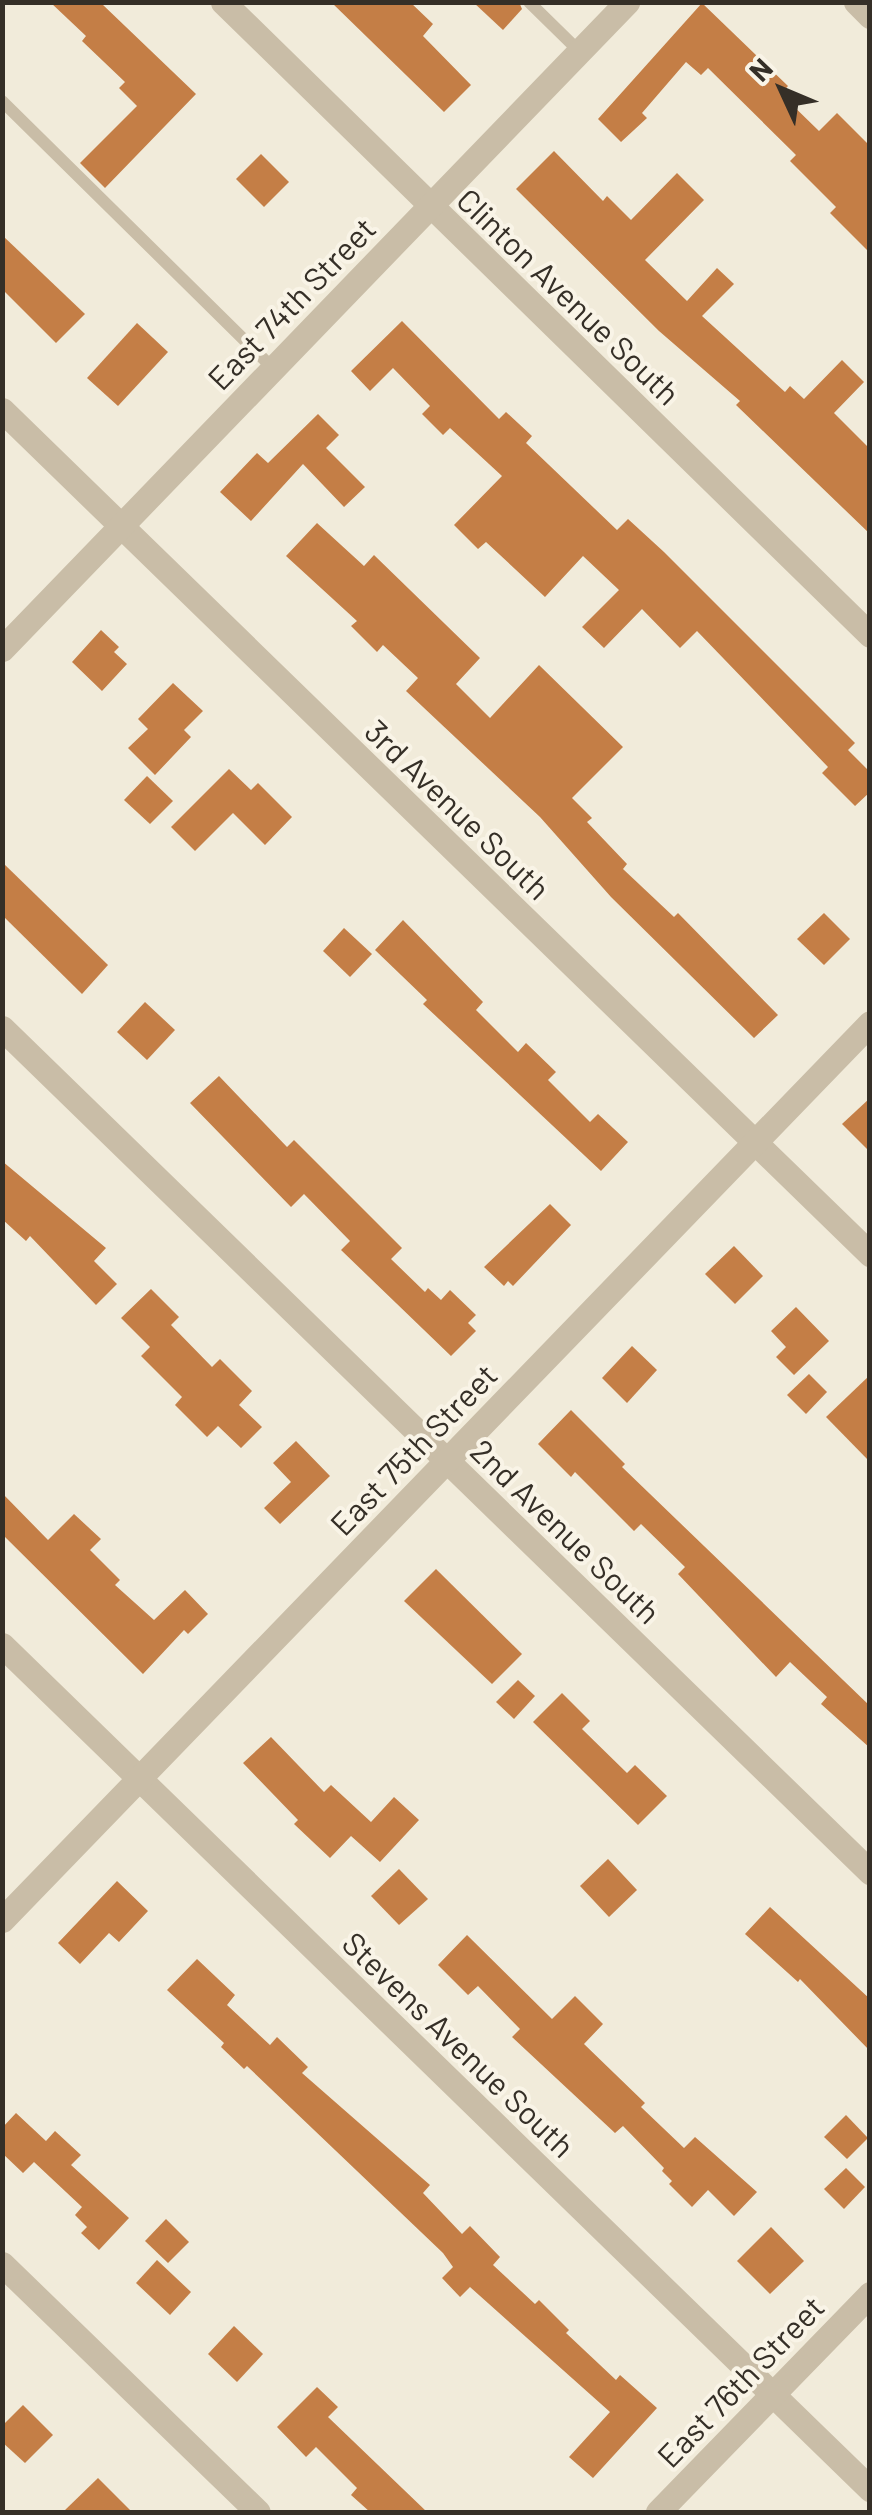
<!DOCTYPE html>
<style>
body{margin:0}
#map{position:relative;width:872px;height:2515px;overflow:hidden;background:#f1ebda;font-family:Barlow,sans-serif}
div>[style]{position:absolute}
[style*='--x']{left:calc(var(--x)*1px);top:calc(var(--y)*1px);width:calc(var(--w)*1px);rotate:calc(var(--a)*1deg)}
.building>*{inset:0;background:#c47e46}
.service>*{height:12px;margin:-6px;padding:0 6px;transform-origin:6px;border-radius:6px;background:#c9bda7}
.minor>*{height:25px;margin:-12.5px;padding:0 12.5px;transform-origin:12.5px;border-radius:12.5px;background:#c9bda7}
.tertiary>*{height:25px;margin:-12.5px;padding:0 12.5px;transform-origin:12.5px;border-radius:12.5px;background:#c9bda7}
span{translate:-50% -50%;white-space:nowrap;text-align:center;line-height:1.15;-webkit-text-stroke:8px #f9f4e7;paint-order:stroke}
.street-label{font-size:32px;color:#352f27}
.frame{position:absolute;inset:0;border:5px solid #352f27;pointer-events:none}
.north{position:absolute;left:732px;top:40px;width:100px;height:100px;-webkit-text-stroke:8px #f9f4e7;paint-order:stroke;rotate:314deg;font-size:28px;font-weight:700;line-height:40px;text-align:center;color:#352f27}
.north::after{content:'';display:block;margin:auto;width:35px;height:45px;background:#352f27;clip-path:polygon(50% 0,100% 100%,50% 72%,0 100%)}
</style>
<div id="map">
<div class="building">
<div style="clip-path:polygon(50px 2px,102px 4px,196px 94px,105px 188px,80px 163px,137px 106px,119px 88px,125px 82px,82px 41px,86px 36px)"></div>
<div style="clip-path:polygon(331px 2px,410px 2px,433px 24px,423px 36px,471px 85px,444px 112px)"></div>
<div style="clip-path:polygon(473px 2px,519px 2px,522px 9px,503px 30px)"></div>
<div style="clip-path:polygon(702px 3px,788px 86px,781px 94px,819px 131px,837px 113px,870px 146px,870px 253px,830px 213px,836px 207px,790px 161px,796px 155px,708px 68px,701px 75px,686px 62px,642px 113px,647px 118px,621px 142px,598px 119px)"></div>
<div style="clip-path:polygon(554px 151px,603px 201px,607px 196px,631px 220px,677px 173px,704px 200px,645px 260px,687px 301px,717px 268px,734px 284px,702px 316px,785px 392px,790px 386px,804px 399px,842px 360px,864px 382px,834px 413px,870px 449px,870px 534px,736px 405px,740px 401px,659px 331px,516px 189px)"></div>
<div style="clip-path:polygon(261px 154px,289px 182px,264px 207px,236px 179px)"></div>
<div style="clip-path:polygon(2px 235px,85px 314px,56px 343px,2px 289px)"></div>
<div style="clip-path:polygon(402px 321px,499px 419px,506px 412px,532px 436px,526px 443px,617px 530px,628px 519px,664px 552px,855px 743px,848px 750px,870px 772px,870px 792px,855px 806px,822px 773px,828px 767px,697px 631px,680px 648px,642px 609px,604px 648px,582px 627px,619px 590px,583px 556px,545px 597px,486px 542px,478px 549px,454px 525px,502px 476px,450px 428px,443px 435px,422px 414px,430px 406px,393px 368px,370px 391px,351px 371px)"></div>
<div style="clip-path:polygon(137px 323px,168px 352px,118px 406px,87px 378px)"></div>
<div style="clip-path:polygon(318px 414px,339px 435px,326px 448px,365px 487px,344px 507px,303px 464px,251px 521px,220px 492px,257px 453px,268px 463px)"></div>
<div style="clip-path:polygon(317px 523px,364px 566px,374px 555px,480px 658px,456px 684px,490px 718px,539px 665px,623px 747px,572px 798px,592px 818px,587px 822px,627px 864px,623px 869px,674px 917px,678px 913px,778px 1015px,754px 1038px,611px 897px,540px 817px,406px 691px,418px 678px,383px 645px,377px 652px,351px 626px,357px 621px,286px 556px)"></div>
<div style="clip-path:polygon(101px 630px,119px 647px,114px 652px,127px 664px,102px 691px,72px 662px)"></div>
<div style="clip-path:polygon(173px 683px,203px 711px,184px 730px,191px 737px,155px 775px,128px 748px,148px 729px,138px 719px)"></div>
<div style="clip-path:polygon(229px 769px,251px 790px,258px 783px,292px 817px,265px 845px,233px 813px,195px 851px,171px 827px)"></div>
<div style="clip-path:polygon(147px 776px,173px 801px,150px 824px,124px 800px)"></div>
<div style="clip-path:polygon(2px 862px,108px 965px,82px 994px,2px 915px)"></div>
<div style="clip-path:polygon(824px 913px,850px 939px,824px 965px,797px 939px)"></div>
<div style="clip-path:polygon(403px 920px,483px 1002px,476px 1010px,518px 1052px,526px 1043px,556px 1072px,548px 1080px,590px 1122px,598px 1114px,628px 1142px,601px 1171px,423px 1004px,427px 1000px,375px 950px)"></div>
<div style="clip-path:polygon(344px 928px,372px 954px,350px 977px,323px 951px)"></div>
<div style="clip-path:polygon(145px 1002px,175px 1030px,147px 1060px,117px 1032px)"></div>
<div style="clip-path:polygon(219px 1076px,287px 1147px,294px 1140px,402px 1248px,391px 1259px,425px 1292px,428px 1288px,441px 1300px,450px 1290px,476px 1315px,468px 1323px,476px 1331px,451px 1356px,341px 1250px,350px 1241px,304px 1194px,291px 1207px,190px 1103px)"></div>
<div style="clip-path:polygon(870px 1098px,870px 1152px,842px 1124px)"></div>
<div style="clip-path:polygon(2px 1161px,106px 1248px,94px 1261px,117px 1284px,96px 1305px,30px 1236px,26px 1241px,2px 1219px)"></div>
<div style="clip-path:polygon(550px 1204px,571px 1225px,513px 1286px,508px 1281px,504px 1286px,484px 1267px)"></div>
<div style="clip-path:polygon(734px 1246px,763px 1276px,735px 1304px,705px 1274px)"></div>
<div style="clip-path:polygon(151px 1289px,179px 1317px,171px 1325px,212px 1367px,220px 1359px,252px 1391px,239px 1405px,262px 1427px,241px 1448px,218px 1426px,207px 1437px,175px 1405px,182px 1397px,141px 1356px,150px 1347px,121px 1318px)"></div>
<div style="clip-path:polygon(796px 1307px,829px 1341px,794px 1375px,776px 1357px,786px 1347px,771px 1331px)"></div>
<div style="clip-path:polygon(632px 1346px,657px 1370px,627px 1403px,602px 1378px)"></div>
<div style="clip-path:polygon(809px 1374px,827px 1392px,806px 1414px,787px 1395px)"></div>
<div style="clip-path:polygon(870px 1375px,870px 1462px,826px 1417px)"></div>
<div style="clip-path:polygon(571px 1410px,625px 1464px,622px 1467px,870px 1706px,870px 1748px,821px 1704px,827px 1697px,790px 1662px,776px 1677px,678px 1574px,685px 1567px,641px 1524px,634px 1531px,575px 1472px,571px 1477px,538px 1444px)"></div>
<div style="clip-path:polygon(296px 1441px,330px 1476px,280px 1524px,264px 1508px,291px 1482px,273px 1463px)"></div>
<div style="clip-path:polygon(2px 1493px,48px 1540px,74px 1514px,101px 1539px,90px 1550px,120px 1580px,115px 1585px,154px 1620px,185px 1590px,208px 1614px,188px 1634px,184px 1630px,143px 1674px,2px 1534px)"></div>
<div style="clip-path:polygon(436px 1569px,522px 1654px,492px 1684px,404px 1601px)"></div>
<div style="clip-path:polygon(518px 1680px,535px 1696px,514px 1719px,496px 1702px)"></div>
<div style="clip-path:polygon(562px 1693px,590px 1721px,582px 1729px,627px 1773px,635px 1765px,667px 1796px,638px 1825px,533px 1722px)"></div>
<div style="clip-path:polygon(271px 1737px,324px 1792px,331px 1785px,371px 1822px,394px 1797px,419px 1820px,380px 1862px,351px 1836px,330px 1858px,294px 1824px,298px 1820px,243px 1763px)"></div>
<div style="clip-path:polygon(608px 1859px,637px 1890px,609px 1917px,580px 1886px)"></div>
<div style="clip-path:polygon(399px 1869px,428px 1899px,399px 1925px,371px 1896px)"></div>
<div style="clip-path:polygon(117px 1881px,148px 1911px,119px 1942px,109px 1933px,80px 1964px,58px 1943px)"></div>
<div style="clip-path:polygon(770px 1907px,870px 1999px,870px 2051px,800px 1979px,798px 1982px,745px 1934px)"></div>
<div style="clip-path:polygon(467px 1935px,552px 2019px,575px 1996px,603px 2024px,584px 2044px,645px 2103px,641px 2107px,684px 2148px,695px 2137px,757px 2192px,734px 2216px,708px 2190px,692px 2207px,669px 2184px,672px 2181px,662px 2171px,664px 2168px,623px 2126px,615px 2133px,512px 2037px,520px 2029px,478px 1986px,468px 1995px,438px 1965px)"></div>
<div style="clip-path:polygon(197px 1959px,235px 1995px,227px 2005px,270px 2045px,277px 2037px,308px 2067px,302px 2073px,430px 2185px,423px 2193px,462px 2234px,470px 2226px,500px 2257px,493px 2265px,535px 2304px,539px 2300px,569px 2330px,566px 2333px,616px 2380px,620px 2375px,657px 2408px,593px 2478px,569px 2457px,610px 2412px,470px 2287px,460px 2297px,442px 2278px,453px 2267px,443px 2253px,247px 2066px,244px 2069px,221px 2047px,224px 2043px,167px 1990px)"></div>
<div style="clip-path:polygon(16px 2113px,46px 2141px,55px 2131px,81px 2155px,71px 2165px,129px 2218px,99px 2250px,81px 2233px,87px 2227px,75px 2215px,82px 2207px,34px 2162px,23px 2173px,2px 2153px,2px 2128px)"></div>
<div style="clip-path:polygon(846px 2115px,868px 2138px,847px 2159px,824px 2137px)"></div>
<div style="clip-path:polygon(846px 2168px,865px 2187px,844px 2209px,824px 2189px)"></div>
<div style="clip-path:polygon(166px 2219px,189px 2242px,168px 2263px,145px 2241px)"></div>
<div style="clip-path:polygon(771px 2227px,804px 2261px,770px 2294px,737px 2261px)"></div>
<div style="clip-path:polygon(157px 2260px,191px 2292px,170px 2315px,136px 2283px)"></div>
<div style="clip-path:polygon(234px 2326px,263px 2354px,237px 2382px,208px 2354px)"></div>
<div style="clip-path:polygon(317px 2387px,338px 2407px,328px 2417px,427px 2512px,370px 2512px,351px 2495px,357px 2488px,316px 2447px,306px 2457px,277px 2427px)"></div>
<div style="clip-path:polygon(23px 2405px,53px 2435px,25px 2463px,2px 2442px,2px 2426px)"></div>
<div style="clip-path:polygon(98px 2478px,132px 2512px,63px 2512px)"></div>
</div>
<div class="service">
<div style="--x:529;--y:2;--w:71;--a:44.4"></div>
<div style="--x:2;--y:101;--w:382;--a:44.6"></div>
</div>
<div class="minor">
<div style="--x:223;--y:2;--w:905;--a:44.37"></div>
<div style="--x:856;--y:2;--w:20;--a:45"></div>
<div style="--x:2;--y:410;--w:1211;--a:44.2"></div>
<div style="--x:2;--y:649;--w:900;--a:-45.99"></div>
<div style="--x:2;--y:1028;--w:1211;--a:44.2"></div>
<div style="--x:2;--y:1645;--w:1211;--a:44.2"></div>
<div style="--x:2;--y:1920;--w:1248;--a:-45.94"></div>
<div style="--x:2;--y:2264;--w:356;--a:44.1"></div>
</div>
<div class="tertiary">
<div style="--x:658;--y:2512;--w:304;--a:-45.8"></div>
</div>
<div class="street-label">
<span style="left:569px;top:296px;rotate:44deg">Clinton Avenue South</span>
<span style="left:291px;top:303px;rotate:-46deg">East 74th Street</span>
<span style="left:458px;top:809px;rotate:44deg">3rd Avenue South</span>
<span style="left:413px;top:1449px;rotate:-46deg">East 75th Street</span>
<span style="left:566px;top:1531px;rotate:44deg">2nd Avenue South</span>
<span style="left:459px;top:2044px;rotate:44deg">Stevens Avenue South</span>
<span style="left:740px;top:2381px;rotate:-46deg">East 76th Street</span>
</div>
<div class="frame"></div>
<div class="north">N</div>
</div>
